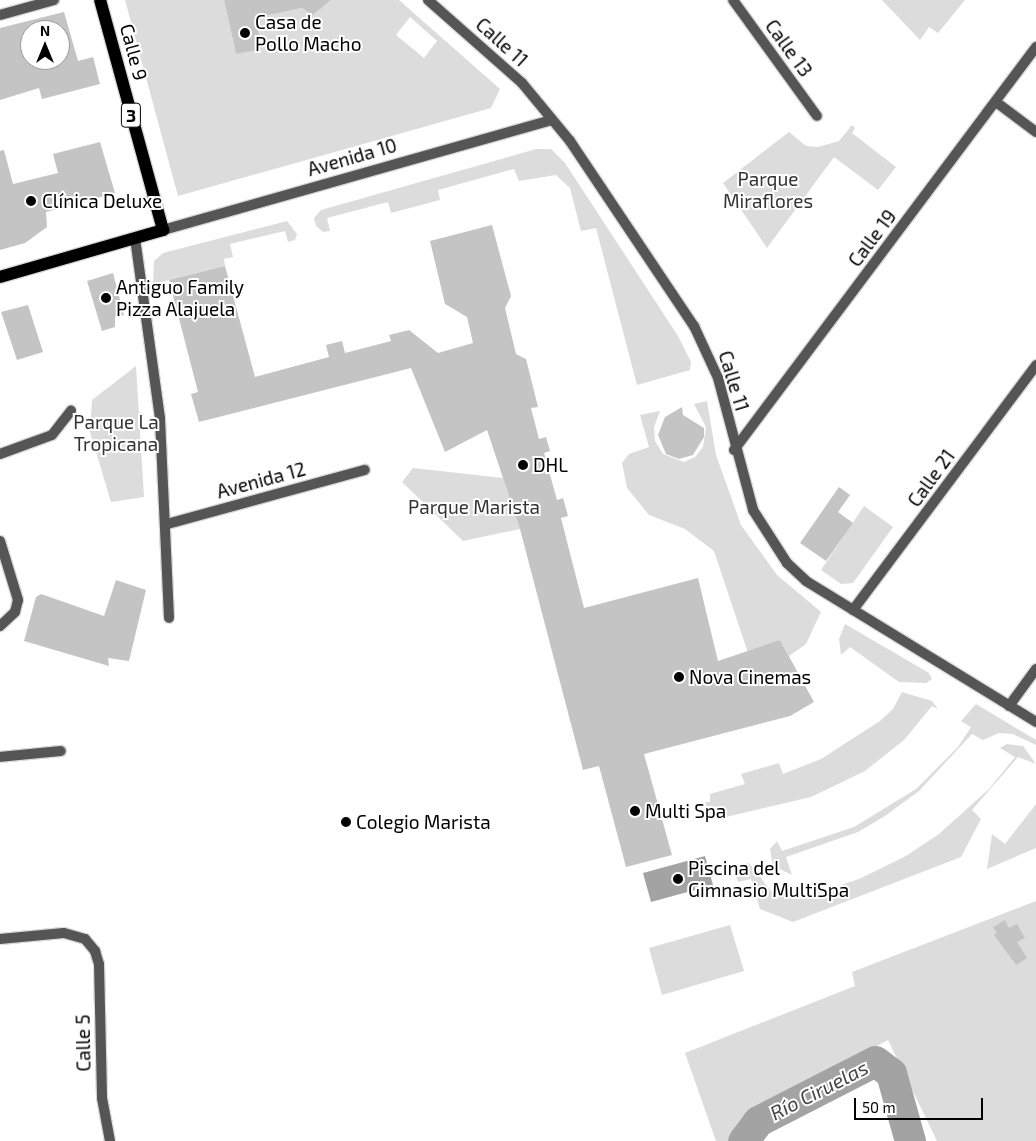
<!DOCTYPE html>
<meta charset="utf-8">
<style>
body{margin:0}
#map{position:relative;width:1036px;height:1141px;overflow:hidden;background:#fff;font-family:"Exo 2",sans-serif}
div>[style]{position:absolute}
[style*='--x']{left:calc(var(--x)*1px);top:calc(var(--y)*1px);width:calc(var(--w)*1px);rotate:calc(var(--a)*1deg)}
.green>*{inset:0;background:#dcdcdc}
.water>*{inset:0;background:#a3a3a3}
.river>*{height:31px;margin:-15.5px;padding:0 15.5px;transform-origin:15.5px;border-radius:15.5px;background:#a3a3a3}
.building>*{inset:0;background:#c4c4c4}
.roads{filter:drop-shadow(1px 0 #dbdbdb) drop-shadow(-1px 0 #dbdbdb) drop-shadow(0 1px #dbdbdb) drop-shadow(0 -1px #dbdbdb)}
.minor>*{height:10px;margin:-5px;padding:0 5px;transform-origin:5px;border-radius:5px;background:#555}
.primary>*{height:12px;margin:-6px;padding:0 6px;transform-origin:6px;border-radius:6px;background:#000}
.dots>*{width:14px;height:14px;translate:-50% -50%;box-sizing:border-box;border:2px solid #fff;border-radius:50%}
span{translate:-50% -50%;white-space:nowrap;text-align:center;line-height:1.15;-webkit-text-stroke:4px #fff;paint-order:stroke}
.shield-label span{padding:1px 4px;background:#fff;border:1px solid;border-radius:4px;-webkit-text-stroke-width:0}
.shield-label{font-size:18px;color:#000;font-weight:700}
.poi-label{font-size:19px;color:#000}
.left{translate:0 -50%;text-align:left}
.street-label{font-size:19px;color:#000}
.park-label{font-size:19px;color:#333}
.water-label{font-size:20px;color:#444;font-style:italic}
.north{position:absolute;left:20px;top:20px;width:50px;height:50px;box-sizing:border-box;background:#fff;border:1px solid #999;border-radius:50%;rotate:0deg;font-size:14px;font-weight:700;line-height:20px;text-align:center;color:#000}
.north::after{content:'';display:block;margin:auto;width:18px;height:22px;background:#000;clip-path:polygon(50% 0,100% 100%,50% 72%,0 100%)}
.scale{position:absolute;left:854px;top:1098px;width:129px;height:22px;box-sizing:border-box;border:2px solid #000;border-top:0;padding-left:6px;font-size:15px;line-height:18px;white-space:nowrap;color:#000;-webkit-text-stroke:4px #fff;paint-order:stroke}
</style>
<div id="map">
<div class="green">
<div style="clip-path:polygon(evenodd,125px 0,224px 0,236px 54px,261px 49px,255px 18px,302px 8px,313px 15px,331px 0,399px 0,500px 89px,491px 108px,178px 196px,125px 0,410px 17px,437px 41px,424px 58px,396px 35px,410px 17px)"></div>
<div style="clip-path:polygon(882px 0,965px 0,938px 33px,929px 27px,920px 40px)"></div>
<div style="clip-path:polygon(852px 125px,855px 128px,852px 133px,896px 167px,878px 190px,834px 157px,767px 248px,723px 183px,789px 132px,806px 146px,818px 147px,839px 141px)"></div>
<div style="clip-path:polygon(536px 149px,551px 149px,565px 163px,678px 336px,691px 362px,690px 370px,637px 385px,596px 228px,581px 231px,570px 188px,556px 175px,519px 181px,514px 169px,438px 190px,440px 200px,391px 213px,388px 202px,327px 218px,330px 231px,323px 232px,316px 226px,314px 218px,321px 210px)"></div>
<div style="clip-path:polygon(287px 221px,297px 234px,295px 240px,288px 242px,285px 231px,230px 244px,233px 257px,224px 259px,225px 266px,153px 284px,154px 261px,163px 253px)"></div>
<div style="clip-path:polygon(136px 366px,144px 497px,111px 502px,90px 432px,92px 400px)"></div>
<div style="clip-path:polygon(707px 401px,716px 455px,741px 525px,777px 575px,821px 612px,806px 644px,789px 656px,780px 640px,748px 653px,714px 551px,685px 529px,649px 515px,627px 488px,622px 463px,629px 454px,649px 447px,640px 415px,660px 411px,654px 427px,655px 441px,663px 454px,684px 462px,695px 457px,703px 447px,706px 427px,694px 404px)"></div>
<div style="clip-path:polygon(413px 468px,503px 478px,520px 529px,463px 541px,402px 482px)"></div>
<div style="clip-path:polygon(864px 506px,893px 527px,853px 583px,841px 584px,821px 570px)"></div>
<div style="clip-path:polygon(845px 624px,929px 673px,932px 679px,926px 683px,899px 682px,850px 647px,841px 655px,839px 639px)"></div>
<div style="clip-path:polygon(902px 692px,932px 701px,938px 709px,932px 706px,904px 740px,865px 771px,811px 797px,726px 817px,708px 818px,705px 802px,710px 802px,710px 794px,745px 784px,741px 774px,779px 763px,783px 774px,821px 759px,880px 721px,893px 709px)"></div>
<div style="clip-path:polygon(976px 704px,1036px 740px,1036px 745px,1013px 734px,999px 733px,983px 740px,972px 734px,919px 791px,885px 816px,858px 832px,786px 857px,792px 875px,773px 866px,770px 849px,777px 841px,782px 851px,854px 827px,916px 789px,958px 747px,971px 727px,961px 721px)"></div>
<div style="clip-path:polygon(1007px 744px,1023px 746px,1036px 764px,1018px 757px,972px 810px,981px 819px,961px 857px,793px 922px,760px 909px,751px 879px,738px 882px,733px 868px,749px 863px,771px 891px,787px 898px,802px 898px,859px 879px,906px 856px,939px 834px,989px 789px,1015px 757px,1000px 748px)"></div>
<div style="clip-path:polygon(1036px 804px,1036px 848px,987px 869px,992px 834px,1005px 844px)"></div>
<div style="clip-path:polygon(1036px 901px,1036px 1141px,937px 1141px,888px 1040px,749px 1115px,729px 1141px,716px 1141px,685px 1053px,855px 986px,852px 972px)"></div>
<div style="clip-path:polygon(730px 925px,744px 971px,662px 995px,649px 948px)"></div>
</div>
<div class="water">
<div style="clip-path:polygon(705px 856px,713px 885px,651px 902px,643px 873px)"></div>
</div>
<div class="river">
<div style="--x:743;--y:1141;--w:25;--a:-53"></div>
<div style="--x:758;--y:1121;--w:131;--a:-27.1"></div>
<div style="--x:875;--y:1061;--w:20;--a:37"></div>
<div style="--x:891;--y:1073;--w:71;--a:74.4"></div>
</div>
<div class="building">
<div style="clip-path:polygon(224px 0,331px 0,313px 15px,302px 8px,255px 18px,262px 49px,236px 54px)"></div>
<div style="clip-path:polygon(evenodd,64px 12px,78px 61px,93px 57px,100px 84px,42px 99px,39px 88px,0 100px,0 28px,64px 12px,30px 30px,60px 30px,60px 60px,30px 60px,30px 30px)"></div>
<div style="clip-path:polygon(100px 142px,115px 193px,46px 212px,47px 227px,25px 243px,0 250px,0 151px,4px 150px,13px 184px,58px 173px,53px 154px)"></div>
<div style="clip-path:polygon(492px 225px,511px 296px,505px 308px,516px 354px,526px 359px,538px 407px,531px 408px,539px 439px,546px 437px,550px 451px,544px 453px,557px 500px,563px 498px,568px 516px,561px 518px,584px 608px,698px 578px,718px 661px,780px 640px,814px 702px,790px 716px,644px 754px,672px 855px,626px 867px,599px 766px,583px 770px,520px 529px,487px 430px,445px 452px,411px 368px,199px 422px,191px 394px,198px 392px,169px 280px,225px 266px,255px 377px,329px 357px,326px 345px,342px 341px,345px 353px,391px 341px,389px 335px,409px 330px,438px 353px,473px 343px,467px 317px,445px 304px,430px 241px)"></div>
<div style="clip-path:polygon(113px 273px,124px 315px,115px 317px,115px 327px,102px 331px,87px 281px)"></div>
<div style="clip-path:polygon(28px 305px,43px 352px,17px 360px,1px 312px)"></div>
<div style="clip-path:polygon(682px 407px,683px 415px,704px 428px,704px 437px,693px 455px,679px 459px,666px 454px,658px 435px,665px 417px)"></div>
<div style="clip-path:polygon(839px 487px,850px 495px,838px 512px,853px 523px,826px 561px,800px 543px)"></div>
<div style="clip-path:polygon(116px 580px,146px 590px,129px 661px,108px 658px,109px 666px,24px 641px,36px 597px,41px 594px,104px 616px)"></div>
<div style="clip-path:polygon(1005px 920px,1009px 928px,1017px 924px,1025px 938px,1017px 942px,1027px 958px,1016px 965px,994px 935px,997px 933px,993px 927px)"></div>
</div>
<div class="roads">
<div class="minor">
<div style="--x:428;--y:0;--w:125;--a:41.4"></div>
<div style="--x:522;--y:83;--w:75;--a:50.4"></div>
<div style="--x:570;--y:141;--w:223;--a:56.2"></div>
<div style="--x:694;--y:326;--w:57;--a:65.2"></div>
<div style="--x:718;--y:378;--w:137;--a:75.1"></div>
<div style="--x:753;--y:510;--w:63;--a:57.3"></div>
<div style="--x:787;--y:563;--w:26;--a:43"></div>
<div style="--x:806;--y:581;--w:270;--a:31.5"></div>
<div style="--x:733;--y:0;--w:143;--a:54.1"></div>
<div style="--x:0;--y:15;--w:56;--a:-15.5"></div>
<div style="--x:996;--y:102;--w:50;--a:36.9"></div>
<div style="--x:163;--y:230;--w:404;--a:-15.8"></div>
<div style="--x:135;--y:238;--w:183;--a:82.1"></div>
<div style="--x:160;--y:419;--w:199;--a:87.4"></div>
<div style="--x:734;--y:450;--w:504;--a:-53.15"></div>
<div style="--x:0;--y:454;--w:55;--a:-20.1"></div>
<div style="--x:52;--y:435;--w:31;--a:-52"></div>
<div style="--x:167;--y:524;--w:205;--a:-15.3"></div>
<div style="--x:0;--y:541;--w:62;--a:73"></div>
<div style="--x:18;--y:600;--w:12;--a:104"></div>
<div style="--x:15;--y:612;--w:21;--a:137"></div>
<div style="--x:853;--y:610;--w:306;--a:-53.2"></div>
<div style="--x:1009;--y:706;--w:46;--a:-53.9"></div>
<div style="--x:0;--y:757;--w:61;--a:-5.6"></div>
<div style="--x:0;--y:939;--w:64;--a:-5.4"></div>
<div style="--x:64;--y:933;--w:22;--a:16"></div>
<div style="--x:85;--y:939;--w:16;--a:50"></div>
<div style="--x:95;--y:951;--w:14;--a:73"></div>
<div style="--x:99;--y:964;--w:134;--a:88.7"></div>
<div style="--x:102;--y:1098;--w:44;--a:79.5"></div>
</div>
<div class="primary">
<div style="--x:0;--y:277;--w:170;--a:-16.1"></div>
<div style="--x:163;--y:230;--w:238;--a:-105.3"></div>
</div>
</div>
<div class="dots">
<div style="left:245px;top:33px;background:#000"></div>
<div style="left:31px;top:201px;background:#000"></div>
<div style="left:106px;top:298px;background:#000"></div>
<div style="left:523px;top:465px;background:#000"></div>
<div style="left:679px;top:677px;background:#000"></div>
<div style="left:635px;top:811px;background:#000"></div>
<div style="left:346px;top:822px;background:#000"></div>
<div style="left:678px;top:879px;background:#000"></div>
</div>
<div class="shield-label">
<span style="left:131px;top:115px">3</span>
</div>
<div class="poi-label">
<span class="left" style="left:255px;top:33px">Casa de<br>Pollo Macho</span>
<span class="left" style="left:42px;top:201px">Clínica Deluxe</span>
<span class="left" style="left:116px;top:298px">Antiguo Family<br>Pizza Alajuela</span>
<span class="left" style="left:533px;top:465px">DHL</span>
<span class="left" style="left:689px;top:677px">Nova Cinemas</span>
<span class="left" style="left:645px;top:811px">Multi Spa</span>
<span class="left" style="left:356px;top:822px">Colegio Marista</span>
<span class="left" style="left:688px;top:879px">Piscina del<br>Gimnasio MultiSpa</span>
</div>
<div class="street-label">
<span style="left:502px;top:42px;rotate:42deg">Calle 11</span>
<span style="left:789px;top:48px;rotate:54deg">Calle 13</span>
<span style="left:134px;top:52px;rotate:75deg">Calle 9</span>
<span style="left:352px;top:157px;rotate:-16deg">Avenida 10</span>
<span style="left:872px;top:238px;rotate:-53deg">Calle 19</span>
<span style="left:734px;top:381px;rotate:73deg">Calle 11</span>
<span style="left:931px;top:478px;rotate:-54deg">Calle 21</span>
<span style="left:261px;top:480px;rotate:-15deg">Avenida 12</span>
<span style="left:83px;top:1043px;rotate:-91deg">Calle 5</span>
</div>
<div class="park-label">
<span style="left:768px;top:190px">Parque<br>Miraflores</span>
<span style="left:116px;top:433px">Parque La<br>Tropicana</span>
<span style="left:474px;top:507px">Parque Marista</span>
</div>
<div class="water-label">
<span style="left:819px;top:1090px;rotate:-27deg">Río Ciruelas</span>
</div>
<div class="north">N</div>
<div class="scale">50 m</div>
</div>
